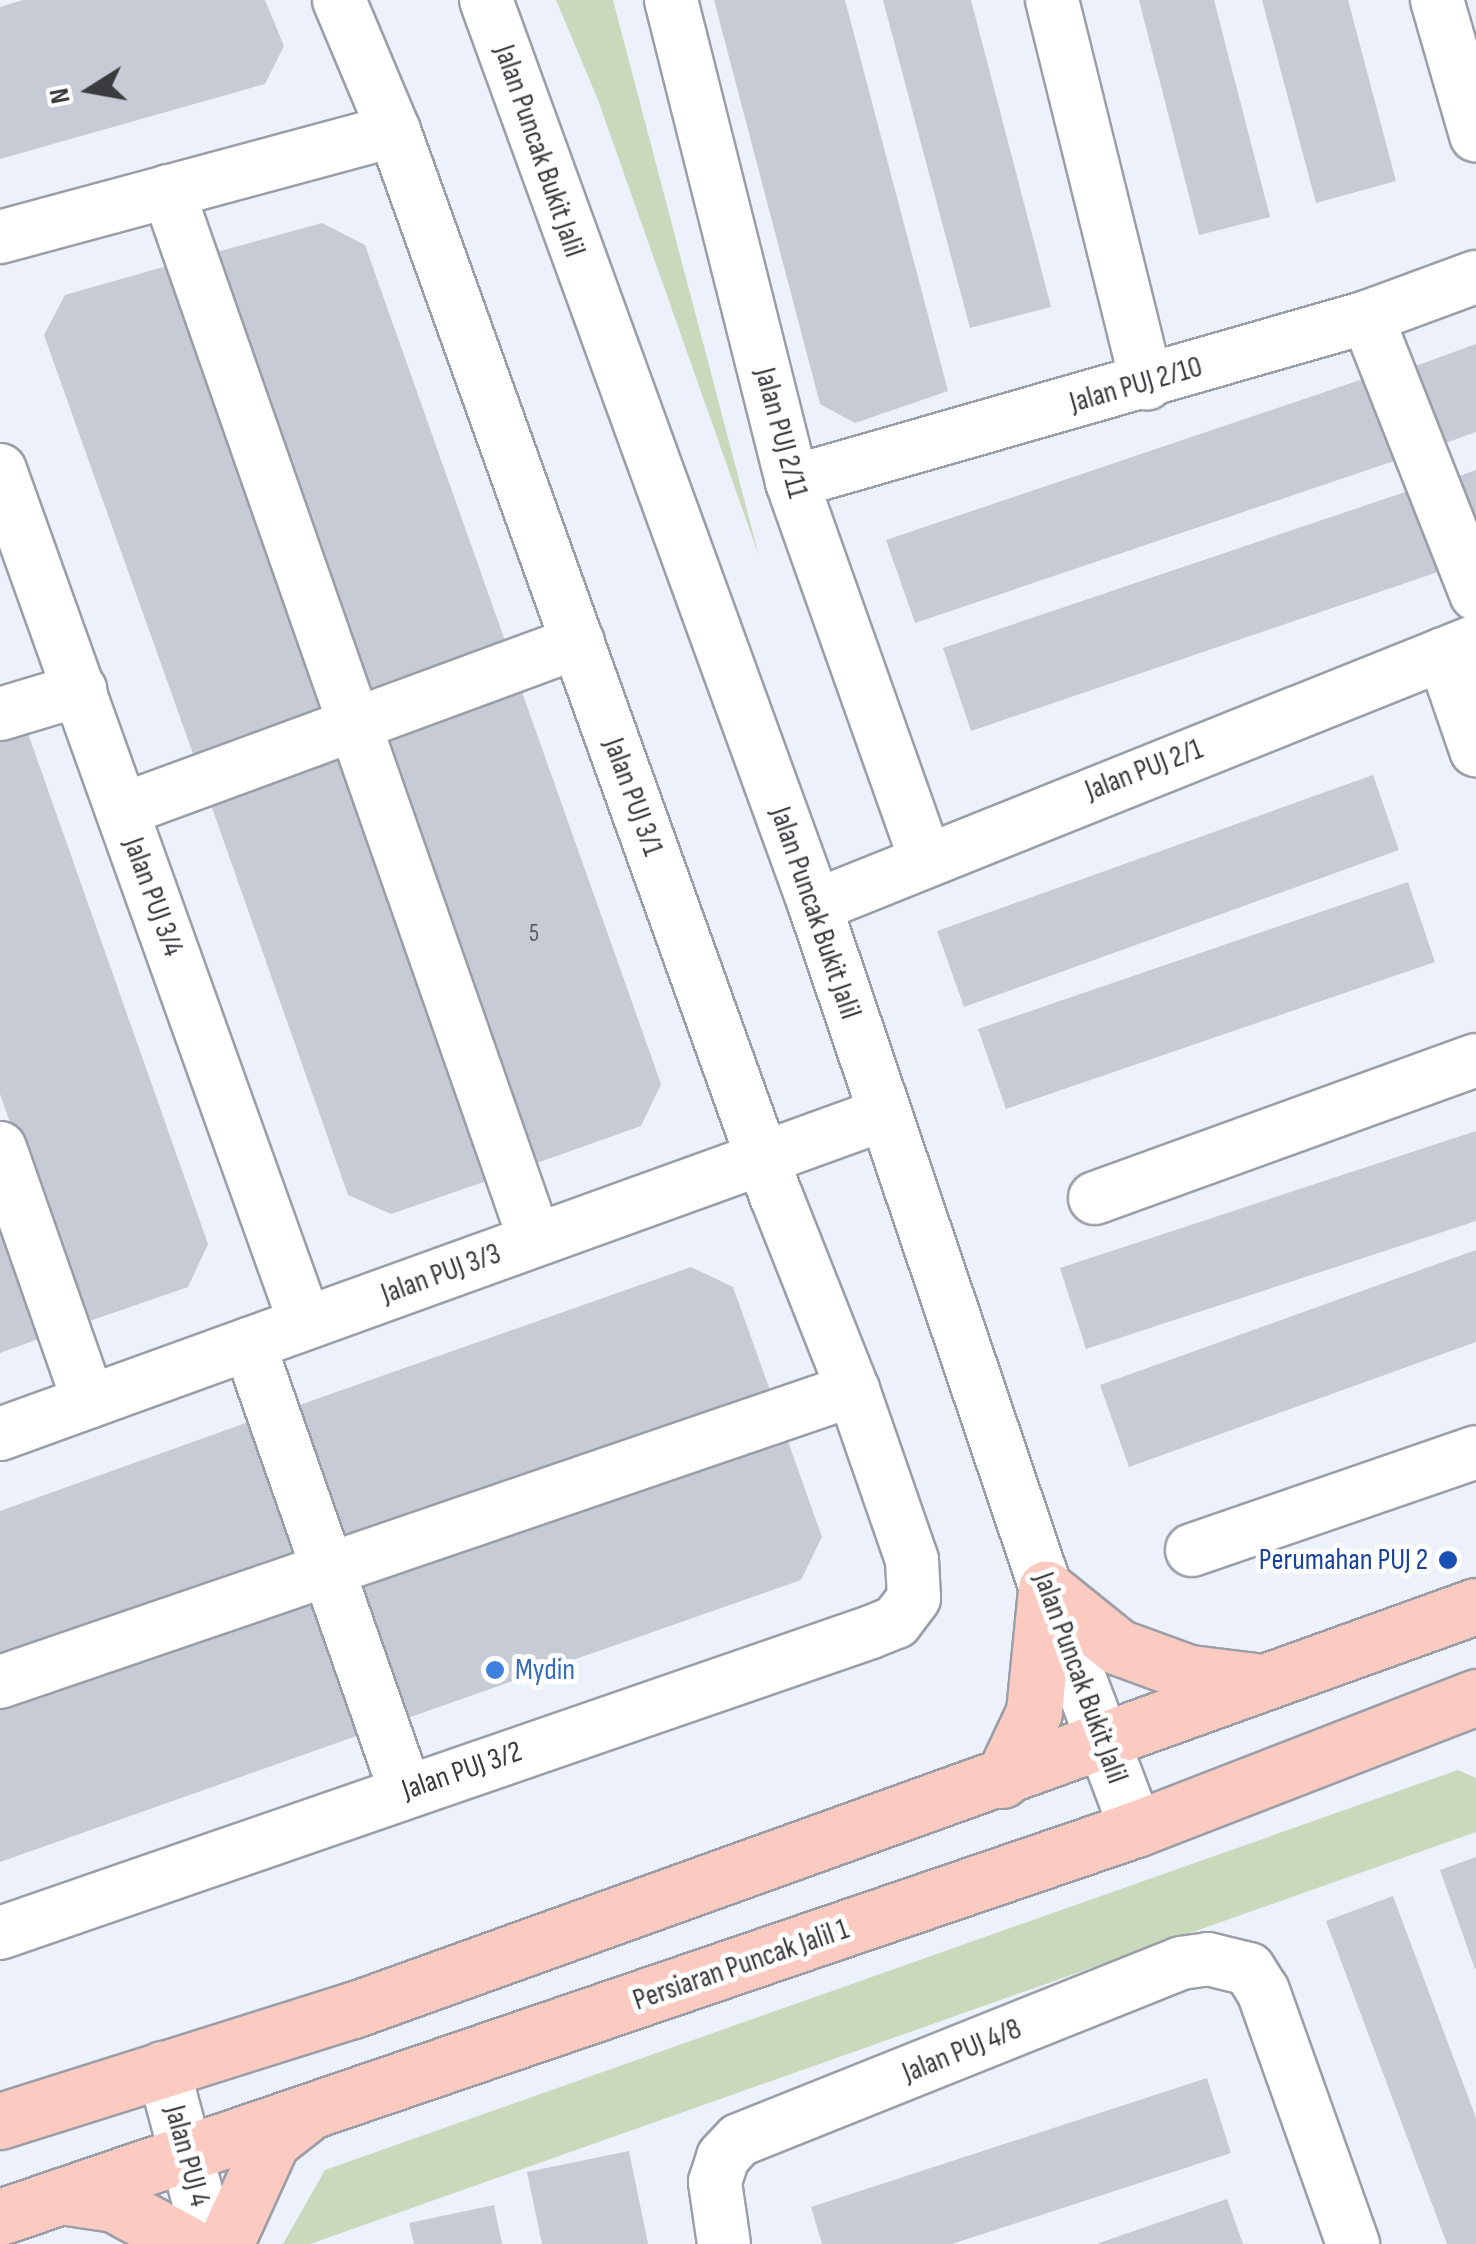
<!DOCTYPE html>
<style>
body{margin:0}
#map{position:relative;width:1476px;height:2244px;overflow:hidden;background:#ecf1fb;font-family:"Sofia Sans Condensed",sans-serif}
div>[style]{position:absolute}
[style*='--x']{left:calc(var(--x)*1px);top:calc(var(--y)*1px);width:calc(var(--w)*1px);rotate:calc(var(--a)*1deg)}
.green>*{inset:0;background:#cad8bb}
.building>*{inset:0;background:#c7cbd5}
.roads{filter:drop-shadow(2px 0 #9a9ea7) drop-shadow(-2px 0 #9a9ea7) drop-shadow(0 2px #9a9ea7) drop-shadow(0 -2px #9a9ea7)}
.minor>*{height:52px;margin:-26px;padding:0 26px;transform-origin:26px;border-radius:26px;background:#fff}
.major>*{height:55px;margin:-27.5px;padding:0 27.5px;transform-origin:27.5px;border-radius:27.5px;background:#fbcbc2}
.dots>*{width:28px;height:28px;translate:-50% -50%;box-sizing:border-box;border:5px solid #fff;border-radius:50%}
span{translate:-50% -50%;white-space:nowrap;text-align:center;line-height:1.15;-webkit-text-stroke:10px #fff;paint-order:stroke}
.number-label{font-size:25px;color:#5c5f64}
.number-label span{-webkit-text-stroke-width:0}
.street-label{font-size:30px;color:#393b3f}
.transit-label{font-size:30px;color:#164399}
.right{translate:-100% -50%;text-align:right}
.shop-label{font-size:30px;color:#366cbe}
.left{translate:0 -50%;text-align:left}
.north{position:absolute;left:40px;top:40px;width:100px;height:100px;-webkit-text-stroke:8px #fff;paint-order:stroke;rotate:259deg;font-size:28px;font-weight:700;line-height:40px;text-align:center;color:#393b3f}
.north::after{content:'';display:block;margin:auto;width:35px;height:45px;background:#393b3f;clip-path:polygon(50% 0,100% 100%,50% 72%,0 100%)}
</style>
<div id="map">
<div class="green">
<div style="clip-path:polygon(556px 0,613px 0,759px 556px,598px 100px)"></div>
<div style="clip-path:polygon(1458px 1770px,1476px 1778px,1476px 1832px,310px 2244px,283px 2244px,325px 2170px)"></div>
</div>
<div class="building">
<div style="clip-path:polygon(23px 0,265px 0,284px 46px,265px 84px,0 159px,0 7px)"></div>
<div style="clip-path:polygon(714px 0,845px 0,948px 391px,855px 423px,820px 404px)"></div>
<div style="clip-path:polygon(883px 0,971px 0,1051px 307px,970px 328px)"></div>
<div style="clip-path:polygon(1139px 0,1214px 0,1270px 217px,1199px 235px)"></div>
<div style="clip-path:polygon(1262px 0,1348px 0,1396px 181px,1316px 203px)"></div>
<div style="clip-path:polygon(322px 223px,365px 245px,510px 655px,372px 704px,213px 253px)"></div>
<div style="clip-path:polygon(174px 264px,335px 717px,197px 765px,44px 335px,65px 295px)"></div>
<div style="clip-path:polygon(1476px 344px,1476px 432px,1437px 446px,1410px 368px)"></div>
<div style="clip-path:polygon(1375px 375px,1403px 458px,915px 623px,886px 540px)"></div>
<div style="clip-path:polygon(1476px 470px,1476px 562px,1446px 481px)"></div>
<div style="clip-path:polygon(1411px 490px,1438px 572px,971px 731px,943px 648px)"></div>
<div style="clip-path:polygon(522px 692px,661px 1084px,641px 1126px,534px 1164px,385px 740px)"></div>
<div style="clip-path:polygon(24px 722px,208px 1244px,188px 1287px,81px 1324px,0 1094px,0 730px)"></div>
<div style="clip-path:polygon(347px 753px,498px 1177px,391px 1214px,348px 1195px,210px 802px)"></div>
<div style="clip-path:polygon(1373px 775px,1399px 850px,964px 1007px,937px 931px)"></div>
<div style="clip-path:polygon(1408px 882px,1435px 962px,1006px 1109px,978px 1029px)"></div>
<div style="clip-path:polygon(1476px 1131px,1476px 1221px,1086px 1349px,1060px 1268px)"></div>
<div style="clip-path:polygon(0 1214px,44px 1337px,0 1353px)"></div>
<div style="clip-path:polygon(1476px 1250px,1476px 1342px,1129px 1467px,1100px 1385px)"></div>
<div style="clip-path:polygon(691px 1267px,733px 1287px,771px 1393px,341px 1546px,291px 1408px)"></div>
<div style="clip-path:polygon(254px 1420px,303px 1559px,0 1666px,0 1511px)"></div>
<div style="clip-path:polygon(784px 1430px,822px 1537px,801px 1580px,402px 1720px,353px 1583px)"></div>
<div style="clip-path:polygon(316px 1596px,365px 1733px,0 1862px,0 1707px)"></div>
<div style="clip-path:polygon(1476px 1857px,1476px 1968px,1475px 1969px,1440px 1870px)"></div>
<div style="clip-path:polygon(1393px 1896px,1476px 2118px,1476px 2244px,1447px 2244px,1326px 1921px)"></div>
<div style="clip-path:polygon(1207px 2078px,1231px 2153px,952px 2244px,822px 2244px,811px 2207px)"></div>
<div style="clip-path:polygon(629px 2151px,648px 2244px,542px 2244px,527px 2172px)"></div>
<div style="clip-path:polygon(1227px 2199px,1243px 2244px,1099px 2244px,1099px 2243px)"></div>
<div style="clip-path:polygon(494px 2205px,502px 2244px,414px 2244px,409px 2223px)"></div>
</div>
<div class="roads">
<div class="minor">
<div style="--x:486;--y:0;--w:964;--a:70.04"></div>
<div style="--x:815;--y:906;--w:721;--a:71.31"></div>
<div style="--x:1046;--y:1589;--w:256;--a:69.4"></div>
<div style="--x:671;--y:0;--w:497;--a:75.9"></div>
<div style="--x:792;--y:482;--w:398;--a:70.5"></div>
<div style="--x:1052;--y:0;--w:395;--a:76.1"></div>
<div style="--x:1437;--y:0;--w:141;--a:73.9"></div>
<div style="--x:168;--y:191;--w:1111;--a:70.72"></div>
<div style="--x:0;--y:237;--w:408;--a:-15.1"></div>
<div style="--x:1367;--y:317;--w:298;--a:68.5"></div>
<div style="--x:0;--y:470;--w:906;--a:70.32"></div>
<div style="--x:792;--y:482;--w:598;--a:-16.01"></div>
<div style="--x:1367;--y:317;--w:116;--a:-20.2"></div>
<div style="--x:1443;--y:654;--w:102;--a:71"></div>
<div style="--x:0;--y:714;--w:84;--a:-16.7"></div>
<div style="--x:122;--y:810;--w:486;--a:-20.2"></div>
<div style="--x:815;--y:906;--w:712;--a:-21.85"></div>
<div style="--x:0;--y:1148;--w:269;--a:70.7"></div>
<div style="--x:1095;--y:1198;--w:405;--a:-19.9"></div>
<div style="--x:249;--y:1344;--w:472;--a:70.7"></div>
<div style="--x:0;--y:1434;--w:938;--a:-19.88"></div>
<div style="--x:1192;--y:1550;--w:300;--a:-19"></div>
<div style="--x:0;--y:1682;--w:902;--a:-18.9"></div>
<div style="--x:0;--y:1933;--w:922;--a:-19.06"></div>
<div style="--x:871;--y:1632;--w:27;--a:-22"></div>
<div style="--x:896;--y:1622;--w:30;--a:-53"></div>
<div style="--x:914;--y:1598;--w:38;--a:-93"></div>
<div style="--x:912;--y:1560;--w:180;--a:-109.1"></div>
<div style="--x:853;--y:1390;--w:209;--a:-111.6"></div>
<div style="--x:776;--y:1196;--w:1131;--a:-109.73"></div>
<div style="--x:394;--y:131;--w:142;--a:-112.8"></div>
<div style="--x:163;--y:2068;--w:182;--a:75"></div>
<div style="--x:724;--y:2244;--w:63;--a:-98.3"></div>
<div style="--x:715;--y:2182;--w:26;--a:-72"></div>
<div style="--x:723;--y:2157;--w:23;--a:-47"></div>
<div style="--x:739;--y:2140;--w:476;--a:-21.8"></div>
<div style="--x:1181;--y:1963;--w:27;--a:-8"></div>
<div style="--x:1208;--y:1959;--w:42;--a:13.7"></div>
<div style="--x:1249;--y:1969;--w:26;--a:58"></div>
<div style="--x:1263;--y:1991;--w:269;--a:70.4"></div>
</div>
<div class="major">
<div style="--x:1046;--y:1589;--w:92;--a:38.9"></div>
<div style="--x:1118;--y:1647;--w:76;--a:20.1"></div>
<div style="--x:1189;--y:1673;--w:74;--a:7"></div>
<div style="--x:1002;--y:1780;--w:75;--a:-64.8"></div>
<div style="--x:1034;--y:1712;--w:124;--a:-84.4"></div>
<div style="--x:0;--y:2121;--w:370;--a:-17.5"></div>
<div style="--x:353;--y:2010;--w:1193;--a:-19.79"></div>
<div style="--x:61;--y:2196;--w:54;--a:8.6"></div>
<div style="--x:114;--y:2204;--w:83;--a:28.7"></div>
<div style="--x:0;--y:2217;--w:1200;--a:-18.86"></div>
<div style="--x:1136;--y:1829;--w:365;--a:-21.2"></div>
<div style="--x:225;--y:2244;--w:113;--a:-65.5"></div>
<div style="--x:272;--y:2141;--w:41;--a:-38"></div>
</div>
</div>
<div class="dots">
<div style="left:1448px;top:1560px;background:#1a4fb4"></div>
<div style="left:495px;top:1670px;background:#3f7fe0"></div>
</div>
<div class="number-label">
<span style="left:534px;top:934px">5</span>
</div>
<div class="street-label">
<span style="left:539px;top:151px;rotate:71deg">Jalan Puncak Bukit Jalil</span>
<span style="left:1136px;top:385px;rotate:-16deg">Jalan PUJ 2/10</span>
<span style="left:781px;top:433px;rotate:75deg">Jalan PUJ 2/11</span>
<span style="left:1144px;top:770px;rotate:-21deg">Jalan PUJ 2/1</span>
<span style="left:633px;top:797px;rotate:70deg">Jalan PUJ 3/1</span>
<span style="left:153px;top:897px;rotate:70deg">Jalan PUJ 3/4</span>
<span style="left:815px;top:913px;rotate:71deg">Jalan Puncak Bukit Jalil</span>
<span style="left:441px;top:1274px;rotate:-20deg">Jalan PUJ 3/3</span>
<span style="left:1080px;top:1678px;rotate:70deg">Jalan Puncak Bukit Jalil</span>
<span style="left:462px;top:1771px;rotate:-19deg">Jalan PUJ 3/2</span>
<span style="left:741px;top:1965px;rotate:-19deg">Persiaran Puncak Jalil 1</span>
<span style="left:962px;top:2051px;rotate:-22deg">Jalan PUJ 4/8</span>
<span style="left:187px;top:2156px;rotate:75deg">Jalan PUJ 4</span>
</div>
<div class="transit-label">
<span class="right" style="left:1428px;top:1560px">Perumahan PUJ 2</span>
</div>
<div class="shop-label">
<span class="left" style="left:515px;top:1670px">Mydin</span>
</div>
<div class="north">N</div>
</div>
